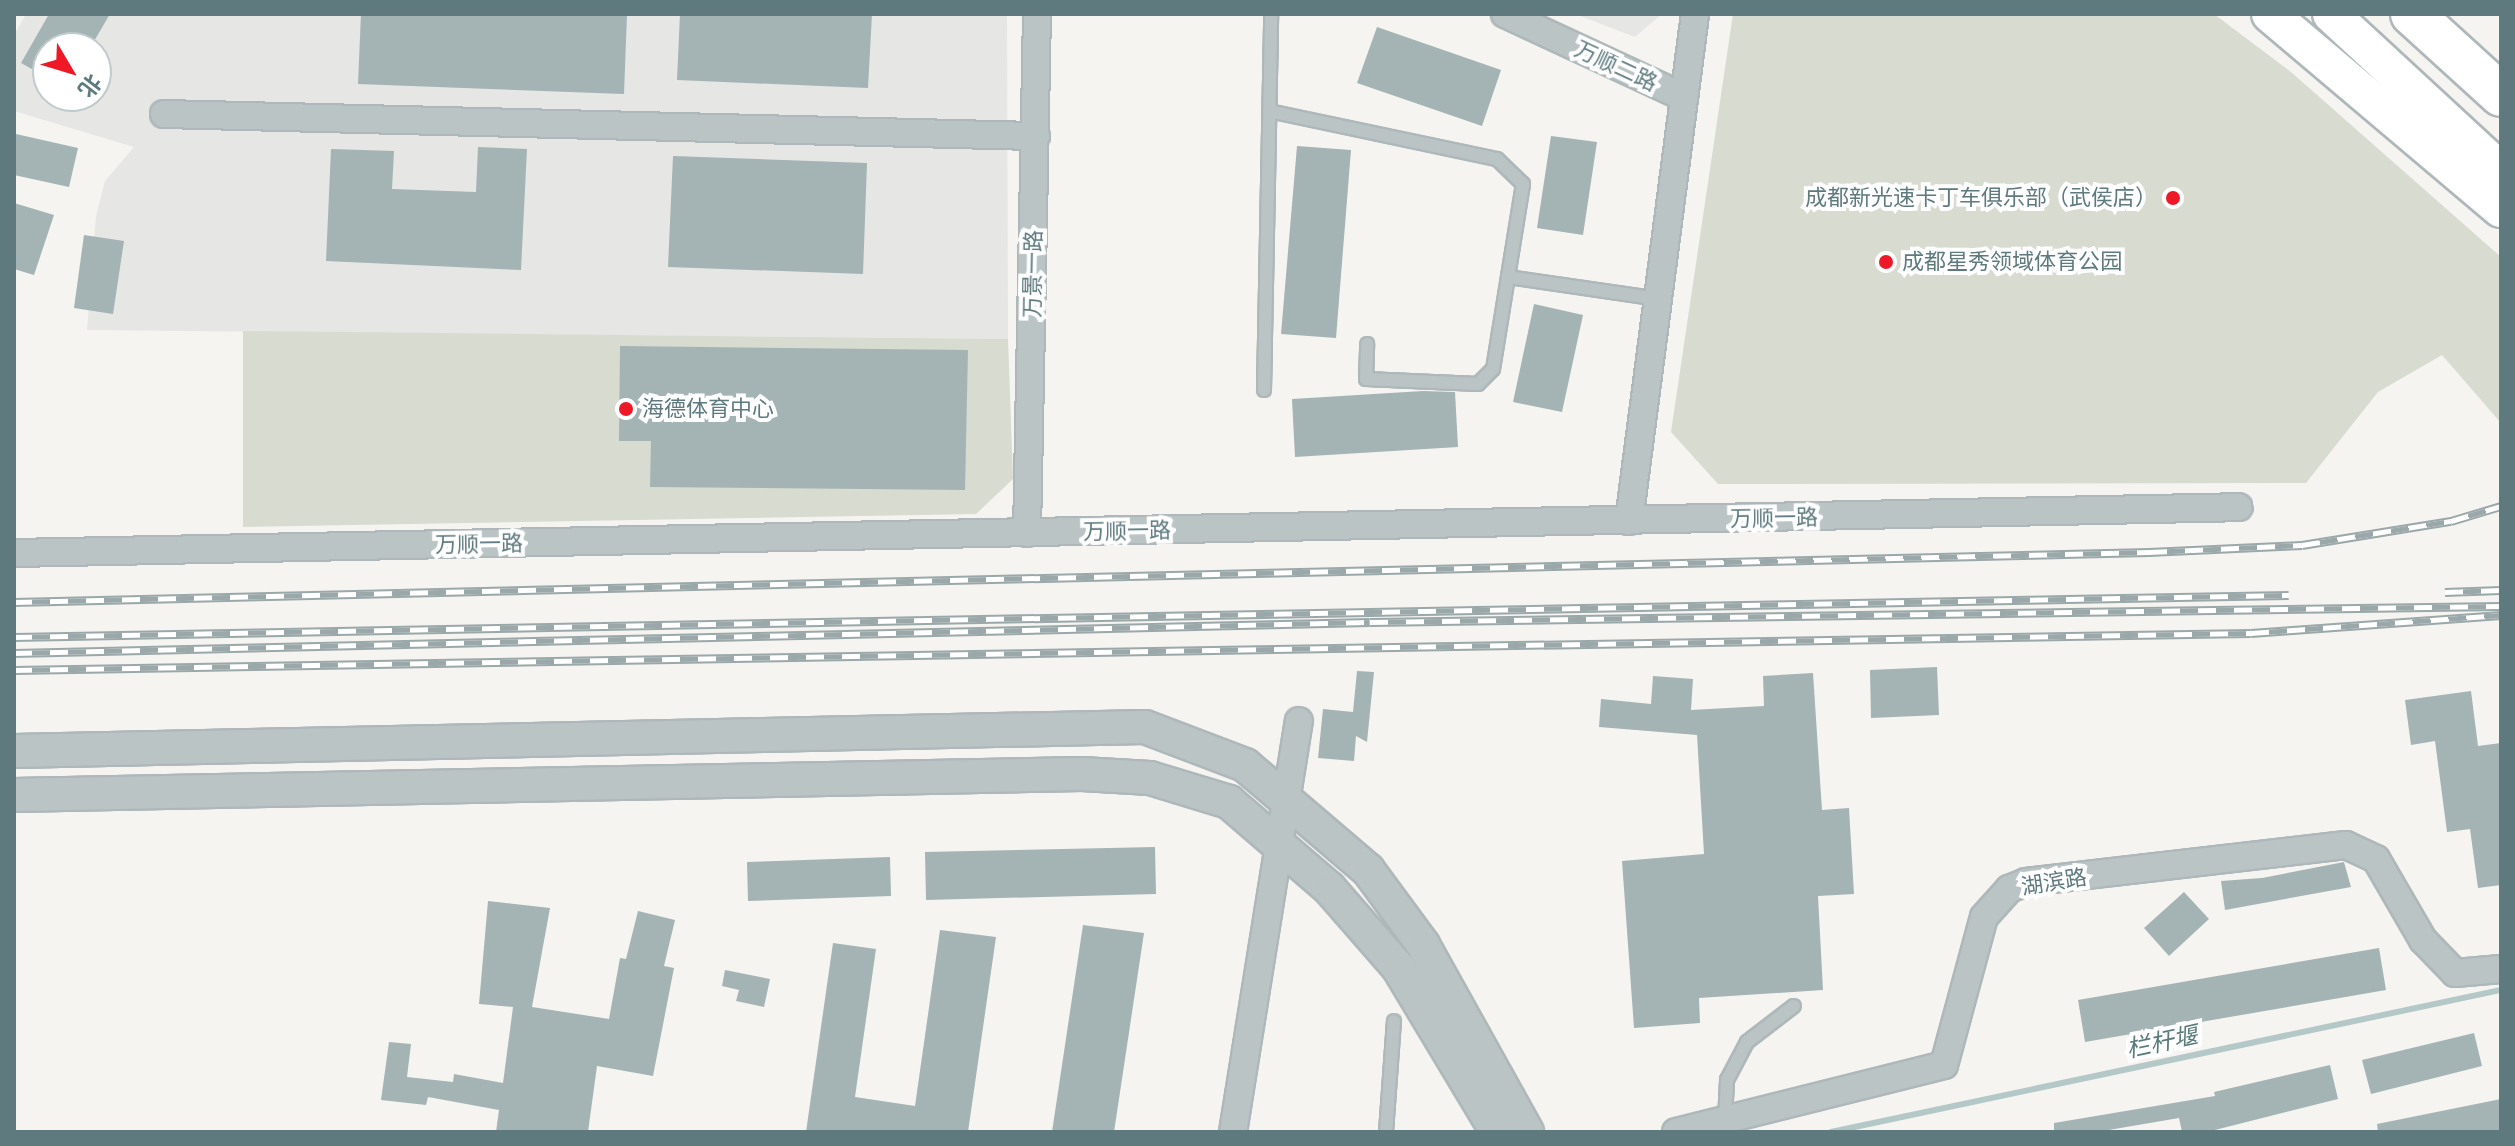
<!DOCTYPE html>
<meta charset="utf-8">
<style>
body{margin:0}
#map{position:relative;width:2515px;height:1146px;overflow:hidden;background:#f6f4f1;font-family:"Fira Sans Condensed","Noto Sans SC",sans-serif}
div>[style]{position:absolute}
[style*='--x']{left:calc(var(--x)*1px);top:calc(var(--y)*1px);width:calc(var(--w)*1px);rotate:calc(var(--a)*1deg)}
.built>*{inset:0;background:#e6e6e5}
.green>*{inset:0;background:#d7dbd0}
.stream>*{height:6px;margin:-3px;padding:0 3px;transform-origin:3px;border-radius:3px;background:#b3c8c7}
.building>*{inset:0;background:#a4b3b4}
.roads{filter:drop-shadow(2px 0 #aeb8ba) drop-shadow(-2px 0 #aeb8ba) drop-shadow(0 2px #aeb8ba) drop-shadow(0 -2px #aeb8ba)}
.service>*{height:12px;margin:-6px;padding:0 6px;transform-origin:6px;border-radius:6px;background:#bbc4c5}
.minor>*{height:26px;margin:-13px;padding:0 13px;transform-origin:13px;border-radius:13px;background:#bbc4c5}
.tertiary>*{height:32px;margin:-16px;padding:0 16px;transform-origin:16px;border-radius:16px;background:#bbc4c5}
.secondary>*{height:36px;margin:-18px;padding:0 18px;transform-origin:18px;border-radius:18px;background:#fff}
.trunk>*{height:42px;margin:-21px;padding:0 21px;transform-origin:21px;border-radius:21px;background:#fff}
.rail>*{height:9px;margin-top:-4.5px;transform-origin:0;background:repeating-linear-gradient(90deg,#fff 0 18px,#9ba8aa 0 36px);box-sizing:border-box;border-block:2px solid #9ba8aa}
.dots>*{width:22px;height:22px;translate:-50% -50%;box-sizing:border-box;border:4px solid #fff;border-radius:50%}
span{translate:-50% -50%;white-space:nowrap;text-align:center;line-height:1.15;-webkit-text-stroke:8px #fff;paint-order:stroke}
.street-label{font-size:22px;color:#5e7a7f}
.poi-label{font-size:22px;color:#5e7a7f}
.right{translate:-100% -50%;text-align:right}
.left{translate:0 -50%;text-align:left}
.water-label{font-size:24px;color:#597b7a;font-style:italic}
.frame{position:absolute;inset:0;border:16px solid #5e7a7f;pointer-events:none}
.north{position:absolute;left:32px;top:32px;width:80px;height:80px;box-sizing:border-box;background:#fff;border:2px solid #bfcacc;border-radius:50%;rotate:128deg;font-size:22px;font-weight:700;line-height:32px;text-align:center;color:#5e7a7f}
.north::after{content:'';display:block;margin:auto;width:28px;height:36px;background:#ef1827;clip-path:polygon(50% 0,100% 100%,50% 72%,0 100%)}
</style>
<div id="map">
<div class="built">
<div style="clip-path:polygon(evenodd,26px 14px,1007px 14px,1008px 339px,87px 330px,96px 216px,105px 181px,134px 147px,14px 111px,14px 35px,26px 14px,48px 48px,96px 48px,96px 96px,48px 96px,48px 48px)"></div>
<div style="clip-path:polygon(1575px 14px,1662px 14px,1635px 37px)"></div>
</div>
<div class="green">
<div style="clip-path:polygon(1733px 14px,2214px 14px,2291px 72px,2501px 257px,2501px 423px,2442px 355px,2378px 392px,2306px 483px,1718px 484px,1671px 432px)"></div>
<div style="clip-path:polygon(243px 331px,1008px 339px,1013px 479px,976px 514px,243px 527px)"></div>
</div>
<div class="stream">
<div style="--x:1831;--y:1132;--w:685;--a:-11.97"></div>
</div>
<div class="building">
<div style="clip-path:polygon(49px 14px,110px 14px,90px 48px,48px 48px,48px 78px,21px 63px)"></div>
<div style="clip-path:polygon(361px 14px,627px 14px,624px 94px,358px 84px)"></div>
<div style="clip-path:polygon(680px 14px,872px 14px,868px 88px,677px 80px)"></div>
<div style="clip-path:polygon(1377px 27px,1501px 70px,1482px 126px,1357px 83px)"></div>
<div style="clip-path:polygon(16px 134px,78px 148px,69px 187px,14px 175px)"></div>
<div style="clip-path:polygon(1551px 136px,1597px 142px,1583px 235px,1537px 228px)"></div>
<div style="clip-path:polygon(1297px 146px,1351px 150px,1336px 338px,1281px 334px)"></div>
<div style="clip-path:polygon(478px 147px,527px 149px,521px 270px,326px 261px,331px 149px,394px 151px,392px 189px,476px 192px)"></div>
<div style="clip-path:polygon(673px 156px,867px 163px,863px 274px,668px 267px)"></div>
<div style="clip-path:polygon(14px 203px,54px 215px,34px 275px,14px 269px)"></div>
<div style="clip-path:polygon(84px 235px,124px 241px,113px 314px,74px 308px)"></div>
<div style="clip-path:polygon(1534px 304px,1583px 315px,1562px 412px,1513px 402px)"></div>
<div style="clip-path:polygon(620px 346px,968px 350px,965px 490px,650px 487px,651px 441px,619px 441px)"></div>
<div style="clip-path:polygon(1423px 391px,1455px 392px,1458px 447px,1295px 457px,1292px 399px)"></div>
<div style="clip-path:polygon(1937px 667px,1939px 715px,1871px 718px,1870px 670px)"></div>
<div style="clip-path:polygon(1357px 671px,1374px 672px,1367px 742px,1356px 736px,1354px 761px,1318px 758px,1323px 709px,1353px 712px)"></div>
<div style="clip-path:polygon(1813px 673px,1822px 810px,1849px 808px,1854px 894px,1818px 896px,1823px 990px,1699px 998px,1700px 1023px,1634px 1028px,1622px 861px,1704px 854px,1697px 735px,1599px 727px,1601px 699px,1651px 704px,1653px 676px,1693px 679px,1691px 710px,1764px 706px,1763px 676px)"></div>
<div style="clip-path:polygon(2471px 691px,2478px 746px,2501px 743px,2501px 885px,2478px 888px,2470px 829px,2447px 832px,2435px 741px,2411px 745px,2405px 700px)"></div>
<div style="clip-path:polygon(1155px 847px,1156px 894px,926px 900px,925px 852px)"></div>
<div style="clip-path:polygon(890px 857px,891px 896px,748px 901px,747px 862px)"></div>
<div style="clip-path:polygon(2344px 862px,2351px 887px,2225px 910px,2221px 881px,2262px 878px)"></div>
<div style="clip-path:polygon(2184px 892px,2209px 919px,2169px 956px,2144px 928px)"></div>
<div style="clip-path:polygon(488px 901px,550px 908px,532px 1007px,609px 1019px,620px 958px,626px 959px,638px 911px,675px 920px,664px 966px,674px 968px,653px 1076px,597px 1066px,588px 1132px,496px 1132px,499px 1110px,428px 1097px,426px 1105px,381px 1100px,389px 1042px,411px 1044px,407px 1077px,453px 1082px,454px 1074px,503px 1083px,513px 1007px,479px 1004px)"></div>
<div style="clip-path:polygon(1083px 925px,1144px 933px,1114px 1132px,1052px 1132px)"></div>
<div style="clip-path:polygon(940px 930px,996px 937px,968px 1132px,806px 1132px,833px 943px,876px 949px,855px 1097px,915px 1106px)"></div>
<div style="clip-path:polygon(2379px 948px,2386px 990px,2085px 1042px,2078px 1000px)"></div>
<div style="clip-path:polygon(725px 970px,770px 979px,764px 1007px,736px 1001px,739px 990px,722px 986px)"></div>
<div style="clip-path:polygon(2474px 1033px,2482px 1066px,2371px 1094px,2362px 1060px)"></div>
<div style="clip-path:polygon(2330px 1065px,2338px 1099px,2207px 1132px,2182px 1132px,2179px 1118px,2097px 1132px,2054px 1132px,2054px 1123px,2215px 1096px,2214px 1092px)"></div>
<div style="clip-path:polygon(2501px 1099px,2501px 1132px,2378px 1132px,2377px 1124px)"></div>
</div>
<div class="roads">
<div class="service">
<div style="--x:1269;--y:111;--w:233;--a:11.9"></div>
<div style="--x:1497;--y:159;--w:36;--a:44"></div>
<div style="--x:1523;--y:184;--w:187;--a:99.2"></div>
<div style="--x:1493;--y:369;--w:21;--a:135"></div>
<div style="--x:1478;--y:384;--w:112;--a:-177.4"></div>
<div style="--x:1366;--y:379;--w:35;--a:-88"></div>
<div style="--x:1508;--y:277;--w:152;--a:8.3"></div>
<div style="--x:1264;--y:390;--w:376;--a:-88.9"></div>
<div style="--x:1725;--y:1120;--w:40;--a:-87.1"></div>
<div style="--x:1727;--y:1080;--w:43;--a:-62.2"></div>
<div style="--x:1747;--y:1042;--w:59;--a:-37.5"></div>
<div style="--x:1386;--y:1132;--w:111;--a:-85.9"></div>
</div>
<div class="minor">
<div style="--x:1505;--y:14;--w:197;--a:24.9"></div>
<div style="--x:164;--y:114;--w:872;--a:1.45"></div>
<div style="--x:1629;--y:521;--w:511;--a:-82.58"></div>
<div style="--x:1027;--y:533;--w:519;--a:-88.9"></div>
<div style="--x:14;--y:553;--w:2225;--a:-1.18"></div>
<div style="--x:1233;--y:1132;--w:416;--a:-80.9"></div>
<div style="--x:1676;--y:1132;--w:276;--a:-14"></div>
<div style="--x:1944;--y:1065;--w:153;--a:-74.9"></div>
<div style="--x:1984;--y:917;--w:38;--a:-48"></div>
<div style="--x:2009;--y:889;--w:18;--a:-22"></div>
<div style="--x:2026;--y:882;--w:322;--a:-6.6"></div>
<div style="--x:2346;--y:845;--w:33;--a:25"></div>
<div style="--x:2376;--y:859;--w:94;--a:59.9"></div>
<div style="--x:2423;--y:940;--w:46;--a:45.9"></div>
<div style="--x:2455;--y:973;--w:46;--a:-5"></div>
</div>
<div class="tertiary">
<div style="--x:14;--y:751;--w:1131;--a:-1.22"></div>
<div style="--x:1145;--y:727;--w:107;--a:20.8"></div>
<div style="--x:1245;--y:765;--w:162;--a:40.5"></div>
<div style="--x:1368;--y:870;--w:93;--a:53.7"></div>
<div style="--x:1423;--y:945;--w:214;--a:60.9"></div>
<div style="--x:14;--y:795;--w:1068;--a:-1.13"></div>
<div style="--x:1082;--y:774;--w:68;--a:3.4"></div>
<div style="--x:1150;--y:778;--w:83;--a:16.9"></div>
<div style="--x:1229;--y:802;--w:132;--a:40.7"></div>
<div style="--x:1329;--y:888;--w:105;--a:48.9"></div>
<div style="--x:1398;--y:967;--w:192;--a:59"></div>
</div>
<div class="secondary">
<div style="--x:2270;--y:14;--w:302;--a:40.2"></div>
<div style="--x:2331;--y:14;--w:231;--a:42.7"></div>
</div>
<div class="trunk">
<div style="--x:2412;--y:14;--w:120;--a:42.3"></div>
</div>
</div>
<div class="rail">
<div style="--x:2445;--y:592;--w:56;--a:-2"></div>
<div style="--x:14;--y:602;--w:2136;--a:-1.34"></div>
<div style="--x:2149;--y:552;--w:153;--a:-2.6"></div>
<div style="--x:2302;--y:545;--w:151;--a:-9.2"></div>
<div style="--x:2451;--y:521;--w:52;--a:-16.7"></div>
<div style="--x:14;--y:637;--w:2275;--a:-1.06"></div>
<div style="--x:14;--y:653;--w:1356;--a:-1.31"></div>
<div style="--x:1370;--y:622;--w:1131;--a:-0.81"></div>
<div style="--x:14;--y:670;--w:2237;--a:-0.95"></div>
<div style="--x:2251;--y:633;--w:251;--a:-4.1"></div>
</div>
<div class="dots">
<div style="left:2173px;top:198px;background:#ef1827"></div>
<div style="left:1886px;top:262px;background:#ef1827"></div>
<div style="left:626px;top:409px;background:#ef1827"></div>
</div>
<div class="street-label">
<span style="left:1616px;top:66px;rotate:25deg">万顺二路</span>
<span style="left:1033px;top:274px;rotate:-89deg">万景一路</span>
<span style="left:1774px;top:518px;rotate:-1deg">万顺一路</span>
<span style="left:1127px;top:531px;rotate:-1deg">万顺一路</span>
<span style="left:479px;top:544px;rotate:-1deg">万顺一路</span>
<span style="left:2054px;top:882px;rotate:-9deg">湖滨路</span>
</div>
<div class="poi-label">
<span class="right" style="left:2157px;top:198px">成都新光速卡丁车俱乐部（武侯店）</span>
<span class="left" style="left:1902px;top:262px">成都星秀领域体育公园</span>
<span class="left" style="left:642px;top:409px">海德体育中心</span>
</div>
<div class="water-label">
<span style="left:2162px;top:1043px;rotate:-12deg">栏杆堰</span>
</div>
<div class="frame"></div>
<div class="north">北</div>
</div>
